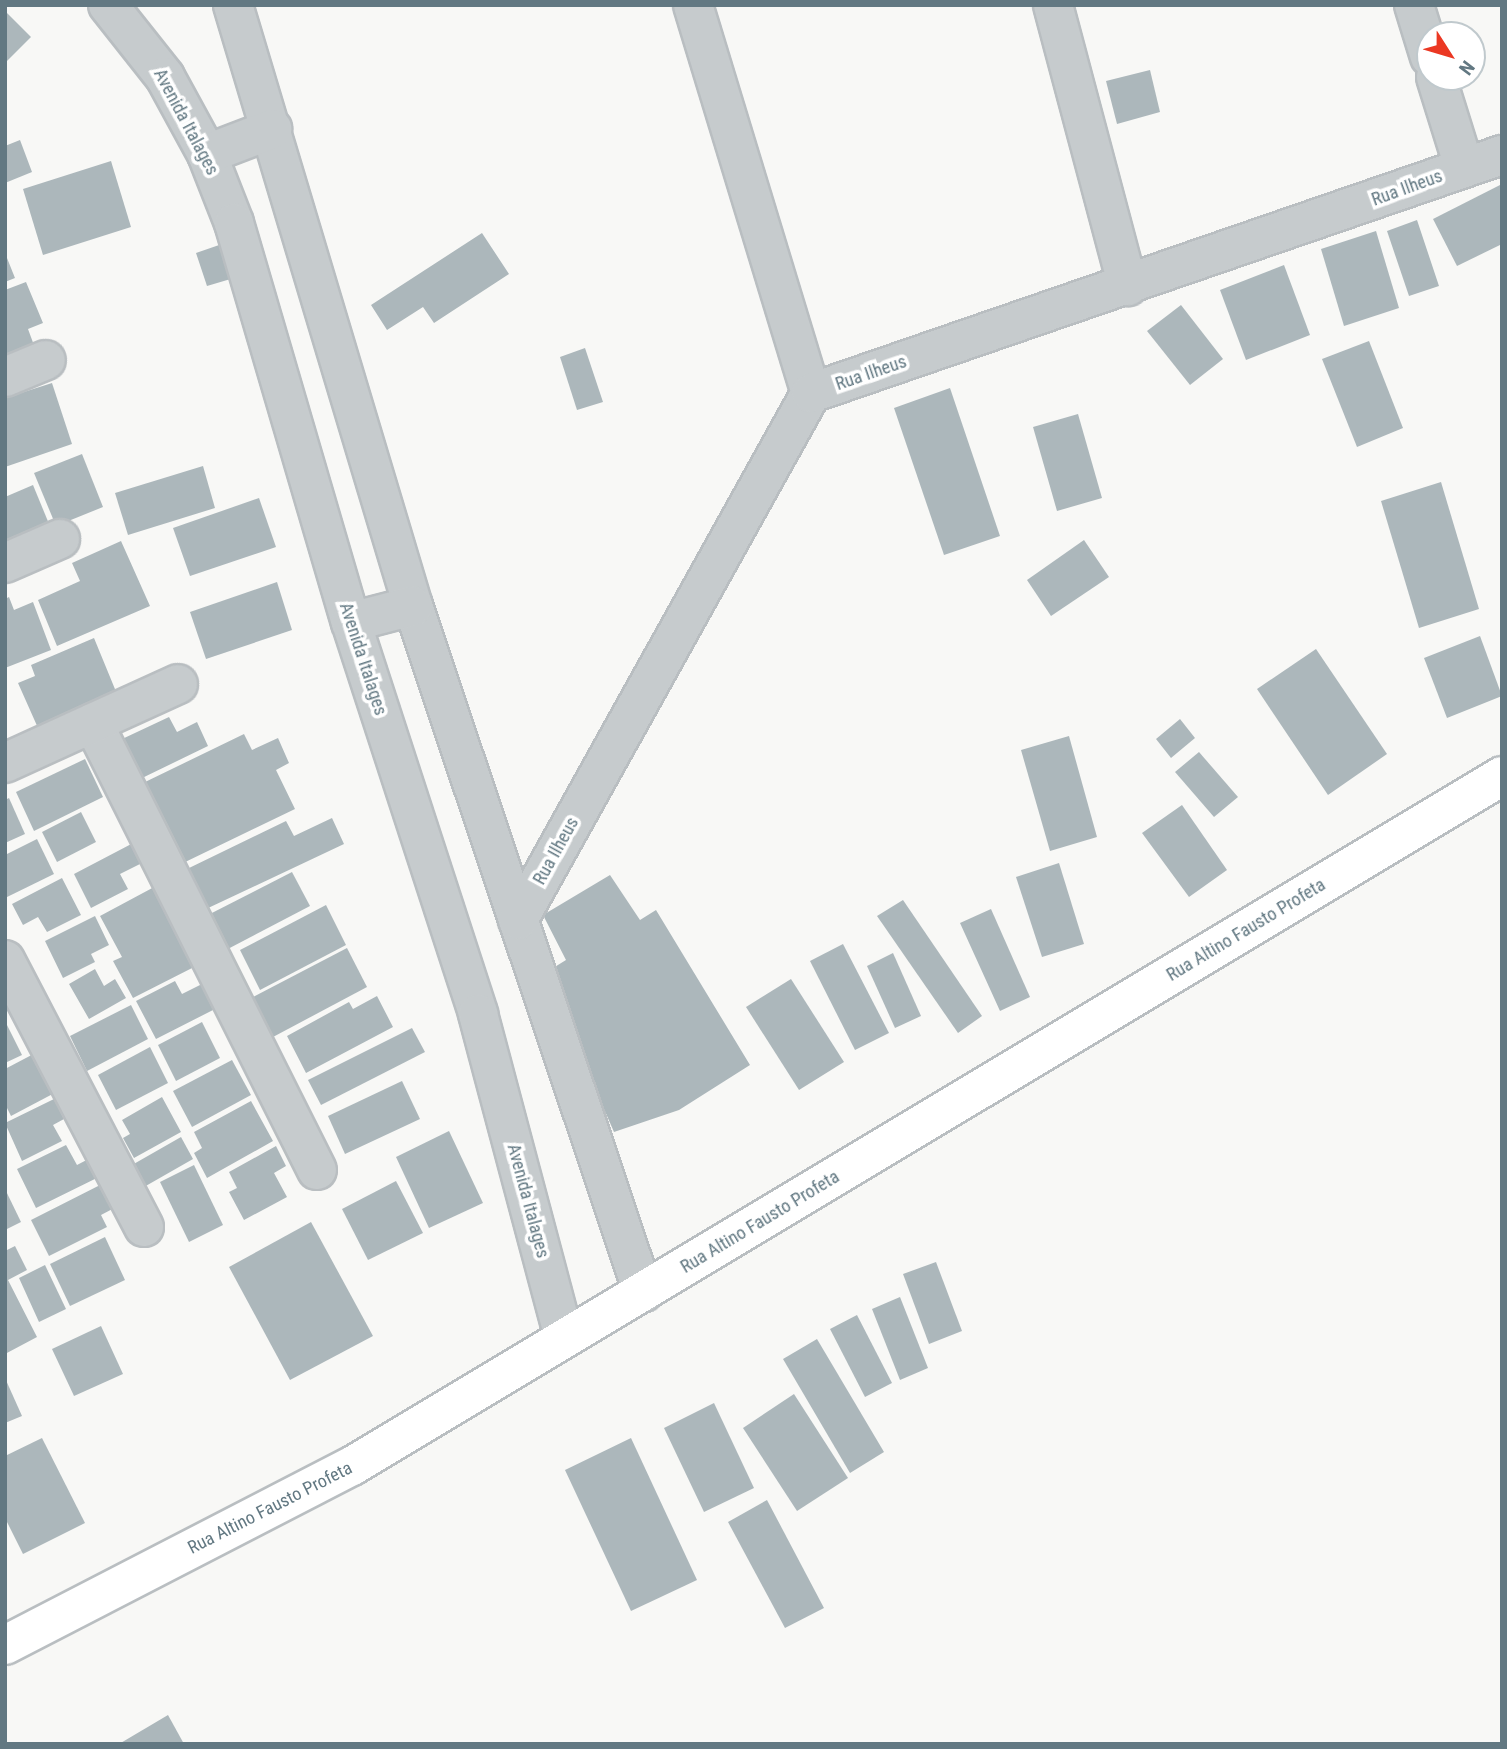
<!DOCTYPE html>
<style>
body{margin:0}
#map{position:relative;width:1507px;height:1749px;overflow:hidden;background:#f8f8f6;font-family:"Roboto Condensed",sans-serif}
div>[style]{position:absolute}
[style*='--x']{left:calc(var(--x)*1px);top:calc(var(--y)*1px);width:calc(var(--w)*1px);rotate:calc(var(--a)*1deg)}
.building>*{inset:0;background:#acb7bb}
.roads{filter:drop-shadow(2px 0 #b9bec1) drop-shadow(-2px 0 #b9bec1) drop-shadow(0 2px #b9bec1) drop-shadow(0 -2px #b9bec1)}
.minor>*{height:38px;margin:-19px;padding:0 19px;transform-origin:19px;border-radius:19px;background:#c6cbcd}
.major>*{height:38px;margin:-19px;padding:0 19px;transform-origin:19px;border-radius:19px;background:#fff}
span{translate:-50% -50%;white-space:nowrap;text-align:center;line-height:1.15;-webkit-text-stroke:7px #fff;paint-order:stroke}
.street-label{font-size:18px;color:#627882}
.frame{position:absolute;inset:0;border:7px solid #627882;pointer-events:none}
.north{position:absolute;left:1416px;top:21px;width:70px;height:70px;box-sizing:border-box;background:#fff;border:2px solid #c0c9cd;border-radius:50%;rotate:127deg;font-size:19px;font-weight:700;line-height:28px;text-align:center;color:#627882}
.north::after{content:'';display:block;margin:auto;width:24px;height:32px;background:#eb3823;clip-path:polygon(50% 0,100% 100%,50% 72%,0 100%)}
</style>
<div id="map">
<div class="building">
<div style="clip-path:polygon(5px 11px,31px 37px,5px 63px)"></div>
<div style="clip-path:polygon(1150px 70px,1160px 112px,1117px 124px,1106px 81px)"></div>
<div style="clip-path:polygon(20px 140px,32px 172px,5px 183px,5px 146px)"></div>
<div style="clip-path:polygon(111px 161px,131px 227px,43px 255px,23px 189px)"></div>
<div style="clip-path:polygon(1502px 184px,1502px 244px,1457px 266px,1433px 219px)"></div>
<div style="clip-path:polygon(1417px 220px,1439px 286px,1409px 296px,1387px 231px)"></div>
<div style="clip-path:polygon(1376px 231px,1399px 308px,1344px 326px,1321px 249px)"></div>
<div style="clip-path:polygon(482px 233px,509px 274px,434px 323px,423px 307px,387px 330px,371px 305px)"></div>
<div style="clip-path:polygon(222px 244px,234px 278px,207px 286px,196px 253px)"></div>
<div style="clip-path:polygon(5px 253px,15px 278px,5px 282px)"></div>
<div style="clip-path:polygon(1284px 265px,1310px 335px,1246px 360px,1220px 290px)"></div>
<div style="clip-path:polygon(26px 282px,43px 323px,28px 329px,35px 348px,5px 360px,5px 290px)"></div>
<div style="clip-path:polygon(1181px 305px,1223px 359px,1190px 385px,1147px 331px)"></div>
<div style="clip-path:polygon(1369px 341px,1403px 428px,1357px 447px,1322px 359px)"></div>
<div style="clip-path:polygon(585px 348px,603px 402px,577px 410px,560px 357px)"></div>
<div style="clip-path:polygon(52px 383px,72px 444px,5px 467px,5px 398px)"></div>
<div style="clip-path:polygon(950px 388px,1000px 536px,944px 555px,894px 408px)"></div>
<div style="clip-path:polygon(1078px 414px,1102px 498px,1057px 511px,1033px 427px)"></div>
<div style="clip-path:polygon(82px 454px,103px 507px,56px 526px,34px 473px)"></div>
<div style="clip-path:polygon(203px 466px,215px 508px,128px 535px,115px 493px)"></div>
<div style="clip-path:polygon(1441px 482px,1479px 609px,1419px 628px,1381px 501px)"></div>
<div style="clip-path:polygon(33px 485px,54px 536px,13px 553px,5px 534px,5px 497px)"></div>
<div style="clip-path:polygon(259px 498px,276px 547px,190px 576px,173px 528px)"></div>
<div style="clip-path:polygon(1084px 540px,1109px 577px,1051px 616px,1027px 580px)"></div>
<div style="clip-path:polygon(121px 541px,150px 606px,57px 646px,38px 600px,80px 581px,72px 563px)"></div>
<div style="clip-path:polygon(277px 582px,292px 630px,206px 659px,190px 612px)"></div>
<div style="clip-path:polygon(9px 597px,14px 610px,33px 602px,51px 650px,5px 668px,5px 599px)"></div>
<div style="clip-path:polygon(1480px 636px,1502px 696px,1447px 718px,1424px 658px)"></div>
<div style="clip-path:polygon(94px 638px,117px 694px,38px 728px,18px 683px,35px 676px,31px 665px)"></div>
<div style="clip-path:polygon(1316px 649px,1387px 754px,1328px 795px,1257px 689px)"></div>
<div style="clip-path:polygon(169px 717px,177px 732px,197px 722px,208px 746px,138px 780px,120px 740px)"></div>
<div style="clip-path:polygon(1180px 719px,1195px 738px,1171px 758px,1156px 739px)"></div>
<div style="clip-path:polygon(244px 734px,252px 750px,278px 738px,289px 763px,276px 770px,295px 809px,179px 865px,141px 784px)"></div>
<div style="clip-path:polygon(1069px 736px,1097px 837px,1050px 851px,1021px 750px)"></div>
<div style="clip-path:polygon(1199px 752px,1238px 797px,1214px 817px,1175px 772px)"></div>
<div style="clip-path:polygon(85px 759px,103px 797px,34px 831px,16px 792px)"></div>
<div style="clip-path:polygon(9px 798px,25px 834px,5px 843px,5px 800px)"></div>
<div style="clip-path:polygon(1182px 805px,1227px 870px,1189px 897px,1142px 833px)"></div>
<div style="clip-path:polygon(81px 812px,96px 842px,57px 862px,42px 832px)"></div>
<div style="clip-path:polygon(332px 818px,344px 844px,206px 909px,187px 869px,286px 821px,294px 836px)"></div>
<div style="clip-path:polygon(37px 839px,54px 874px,5px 898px,5px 855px)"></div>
<div style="clip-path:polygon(137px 841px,146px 861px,120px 874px,128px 889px,91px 908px,74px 874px)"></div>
<div style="clip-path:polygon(1059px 863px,1084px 944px,1042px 957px,1016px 877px)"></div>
<div style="clip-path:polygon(292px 872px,310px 906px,224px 951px,206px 916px)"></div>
<div style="clip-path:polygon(610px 875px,640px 920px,656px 910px,750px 1065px,679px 1110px,614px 1132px,545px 973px,566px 960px,543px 915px)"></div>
<div style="clip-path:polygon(62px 878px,81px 915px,47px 932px,38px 917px,23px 925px,12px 904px)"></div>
<div style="clip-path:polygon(156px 886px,198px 965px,133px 998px,113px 961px,122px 957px,100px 916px)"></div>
<div style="clip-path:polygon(903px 900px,982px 1016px,958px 1033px,877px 916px)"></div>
<div style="clip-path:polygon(326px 905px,346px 945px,260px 990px,240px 950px)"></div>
<div style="clip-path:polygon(991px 909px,1030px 997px,1000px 1011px,960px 923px)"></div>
<div style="clip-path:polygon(95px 916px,109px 945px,91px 954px,95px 962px,63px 978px,45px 941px)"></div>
<div style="clip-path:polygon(843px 944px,889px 1033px,855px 1050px,810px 961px)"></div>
<div style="clip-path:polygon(347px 948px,367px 987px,273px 1037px,253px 997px)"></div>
<div style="clip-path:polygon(893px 953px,921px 1016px,895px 1028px,867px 966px)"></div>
<div style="clip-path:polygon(95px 969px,104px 986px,115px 979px,126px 998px,89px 1019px,69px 984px)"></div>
<div style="clip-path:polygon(791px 979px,844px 1062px,799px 1090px,746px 1007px)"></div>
<div style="clip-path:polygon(175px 981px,182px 994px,202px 984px,215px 1009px,156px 1039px,136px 1001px)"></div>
<div style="clip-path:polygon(377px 996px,393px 1027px,306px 1073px,287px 1036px,349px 1002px,353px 1009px)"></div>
<div style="clip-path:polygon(131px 1005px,148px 1039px,87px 1071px,70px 1036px)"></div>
<div style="clip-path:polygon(5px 1021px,22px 1055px,5px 1063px)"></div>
<div style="clip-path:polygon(202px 1022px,220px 1058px,176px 1081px,158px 1045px)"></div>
<div style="clip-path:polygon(412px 1028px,425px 1052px,321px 1105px,308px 1080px)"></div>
<div style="clip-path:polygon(150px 1047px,168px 1083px,116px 1110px,98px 1075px)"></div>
<div style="clip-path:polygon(43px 1049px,64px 1088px,11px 1116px,5px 1104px,5px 1069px)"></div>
<div style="clip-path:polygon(232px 1060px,251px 1095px,192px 1127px,173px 1091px)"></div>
<div style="clip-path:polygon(402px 1081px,420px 1119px,345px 1154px,328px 1116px)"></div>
<div style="clip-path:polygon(162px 1097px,181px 1132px,134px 1158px,123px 1138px,130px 1134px,122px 1120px)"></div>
<div style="clip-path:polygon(54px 1099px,64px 1119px,53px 1125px,62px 1141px,22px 1161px,5px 1123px)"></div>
<div style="clip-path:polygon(251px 1101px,273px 1141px,207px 1178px,194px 1153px,202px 1148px,194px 1132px)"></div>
<div style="clip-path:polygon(449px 1131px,483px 1203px,429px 1228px,396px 1157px)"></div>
<div style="clip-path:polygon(181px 1137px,193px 1159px,144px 1187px,132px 1165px)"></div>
<div style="clip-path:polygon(66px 1145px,77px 1165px,98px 1154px,107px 1173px,36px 1208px,17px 1169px)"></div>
<div style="clip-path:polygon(276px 1146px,286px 1166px,274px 1173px,287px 1197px,244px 1220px,229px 1192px,237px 1188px,229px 1172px)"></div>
<div style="clip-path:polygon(194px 1165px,223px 1225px,189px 1242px,160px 1182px)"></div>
<div style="clip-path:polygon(108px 1181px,120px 1205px,101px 1215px,107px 1227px,49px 1256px,31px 1220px)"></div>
<div style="clip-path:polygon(396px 1181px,423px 1233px,368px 1260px,342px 1209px)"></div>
<div style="clip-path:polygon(5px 1189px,21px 1222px,5px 1230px)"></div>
<div style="clip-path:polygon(311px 1222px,373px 1336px,290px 1380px,229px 1267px)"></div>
<div style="clip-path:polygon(105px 1237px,125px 1280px,70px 1306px,50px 1264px)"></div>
<div style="clip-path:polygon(15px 1246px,27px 1270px,8px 1280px,37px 1337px,5px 1354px,5px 1251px)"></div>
<div style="clip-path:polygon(936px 1262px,962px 1331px,929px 1344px,903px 1274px)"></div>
<div style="clip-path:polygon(45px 1265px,66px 1309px,39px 1322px,19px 1278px)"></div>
<div style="clip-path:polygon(900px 1297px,928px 1368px,900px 1380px,872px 1309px)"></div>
<div style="clip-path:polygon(857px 1315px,892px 1383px,865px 1397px,830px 1329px)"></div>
<div style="clip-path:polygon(101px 1326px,123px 1374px,74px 1396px,52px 1349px)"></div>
<div style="clip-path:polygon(817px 1339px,884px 1452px,850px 1473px,783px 1359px)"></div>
<div style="clip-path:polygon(5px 1378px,22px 1416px,5px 1423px)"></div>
<div style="clip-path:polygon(794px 1394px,848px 1478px,797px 1511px,743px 1428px)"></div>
<div style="clip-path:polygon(714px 1403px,754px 1488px,704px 1512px,664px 1428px)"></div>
<div style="clip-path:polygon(42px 1438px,85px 1523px,23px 1554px,5px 1518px,5px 1456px)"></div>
<div style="clip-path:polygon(631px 1438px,697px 1580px,631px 1611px,565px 1470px)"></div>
<div style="clip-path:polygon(767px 1500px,824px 1608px,785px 1628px,728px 1522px)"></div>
<div style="clip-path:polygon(168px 1715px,184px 1744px,119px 1744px)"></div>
</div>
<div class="roads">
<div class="minor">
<div style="--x:108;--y:5;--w:92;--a:51.6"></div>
<div style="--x:165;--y:77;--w:88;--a:61.4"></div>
<div style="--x:207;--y:154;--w:74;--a:68.6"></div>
<div style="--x:234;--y:223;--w:416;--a:73.7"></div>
<div style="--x:351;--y:622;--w:412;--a:72"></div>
<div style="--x:478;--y:1014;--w:335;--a:75.1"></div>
<div style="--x:233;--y:5;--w:627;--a:73.33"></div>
<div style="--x:413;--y:606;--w:724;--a:71.46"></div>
<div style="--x:693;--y:5;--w:406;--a:73.1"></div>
<div style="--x:1053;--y:5;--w:291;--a:75.1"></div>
<div style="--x:1414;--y:5;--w:54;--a:72.9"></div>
<div style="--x:1436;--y:77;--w:94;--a:72.7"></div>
<div style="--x:207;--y:154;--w:70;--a:-21"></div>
<div style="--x:5;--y:377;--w:44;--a:-22.5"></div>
<div style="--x:5;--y:563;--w:60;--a:-23.6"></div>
<div style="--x:351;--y:622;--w:64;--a:-14.5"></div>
<div style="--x:93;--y:723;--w:500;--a:63.4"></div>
<div style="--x:5;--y:763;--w:190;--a:-24.5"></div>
<div style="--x:518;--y:920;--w:603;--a:-60.93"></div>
<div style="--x:811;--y:393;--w:731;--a:-19.01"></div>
<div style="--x:5;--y:960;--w:301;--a:62.5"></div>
</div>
<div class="major">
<div style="--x:5;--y:1645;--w:390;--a:-27.3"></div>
<div style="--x:352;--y:1466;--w:1341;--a:-30.96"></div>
</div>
</div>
<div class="street-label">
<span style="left:186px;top:122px;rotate:62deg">Avenida Italages</span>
<span style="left:1407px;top:188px;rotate:-20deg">Rua Ilheus</span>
<span style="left:871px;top:373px;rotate:-19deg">Rua Ilheus</span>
<span style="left:363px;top:659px;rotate:72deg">Avenida Italages</span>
<span style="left:556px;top:851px;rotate:-61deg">Rua Ilheus</span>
<span style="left:1246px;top:930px;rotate:-31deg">Rua Altino Fausto Profeta</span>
<span style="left:528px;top:1201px;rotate:75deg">Avenida Italages</span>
<span style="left:760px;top:1222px;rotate:-31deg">Rua Altino Fausto Profeta</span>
<span style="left:270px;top:1508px;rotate:-27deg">Rua Altino Fausto Profeta</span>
</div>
<div class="frame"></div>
<div class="north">N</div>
</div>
